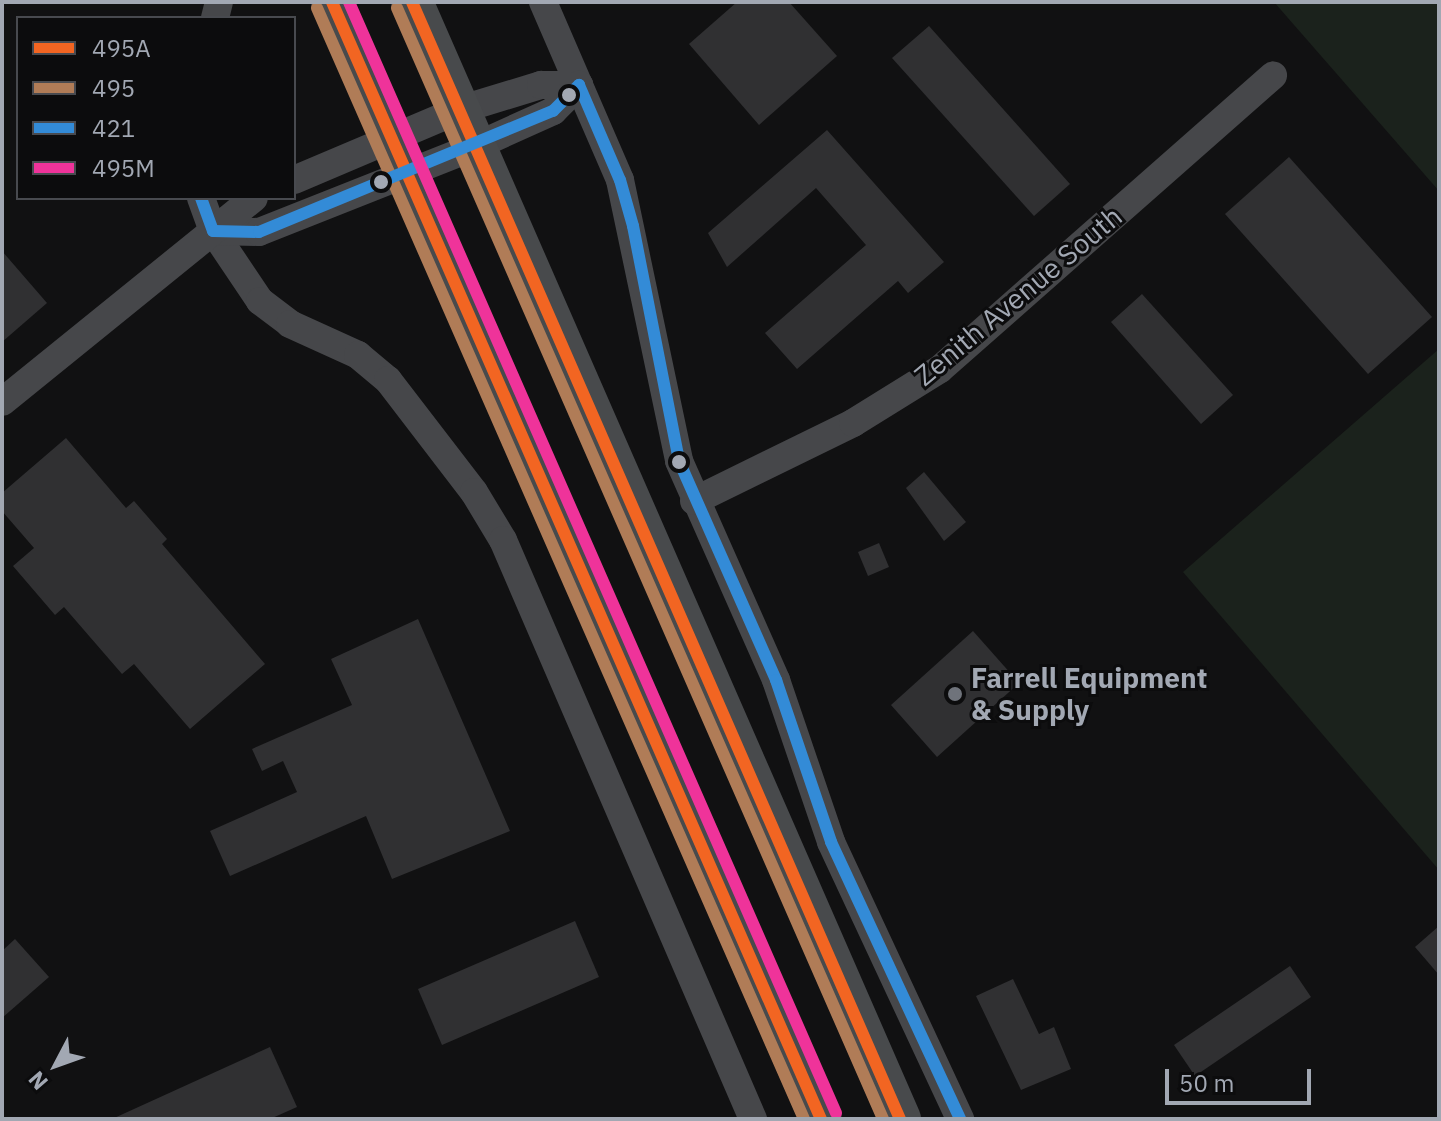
<!DOCTYPE html>
<style>
body{margin:0}
#map{position:relative;width:1441px;height:1121px;overflow:hidden;background:#111112;font-family:"IBM Plex Sans",sans-serif}
div>[style]{position:absolute}
[style*='--x']{left:calc(var(--x)*1px);top:calc(var(--y)*1px);width:calc(var(--w)*1px);rotate:calc(var(--a)*1deg)}
.green>*{inset:0;background:#1b221c}
.building>*{inset:0;background:#303032}
.minor>*{height:28px;margin:-14px;padding:0 14px;transform-origin:14px;border-radius:14px;background:#46474a}
.highway>*{height:42px;margin:-21px;padding:0 21px;transform-origin:21px;border-radius:21px;background:#484a4c}
.bus-1>*{height:12px;margin:-6px;padding:0 6px;transform-origin:6px;border-radius:6px;background:#f26522}
.bus-2>*{height:12px;margin:-6px;padding:0 6px;transform-origin:6px;border-radius:6px;background:#b07c57}
.bus-3>*{height:12px;margin:-6px;padding:0 6px;transform-origin:6px;border-radius:6px;background:#338bd7}
.bus-4>*{height:12px;margin:-6px;padding:0 6px;transform-origin:6px;border-radius:6px;background:#ef339a}
.dots>*{width:22px;height:22px;translate:-50% -50%;box-sizing:border-box;border:4px solid #0c0c0d;border-radius:50%}
span{translate:-50% -50%;white-space:nowrap;text-align:center;line-height:1.15;-webkit-text-stroke:6px #0c0c0d;paint-order:stroke}
.street-label{font-size:28px;color:#a2a8b3}
.poi-label{font-size:28px;color:#a2a8b3;font-weight:700}
.left{translate:0 -50%;text-align:left}
.frame{position:absolute;inset:0;border:4px solid #a2a8b3;pointer-events:none}
.legend{position:absolute;left:16px;top:16px;width:280px;height:184px;box-sizing:border-box;background:#0c0c0d;border:2px solid #484a4f;margin:0;padding:10px 14px;list-style:none;font-size:24px;color:#a2a8b3}
.legend li{display:flex;align-items:center;gap:16px;height:40px}
.legend b{width:40px;border:2px solid #484a4f}
.north{position:absolute;left:16px;top:1025px;width:80px;height:80px;-webkit-text-stroke:6px #0c0c0d;paint-order:stroke;rotate:229deg;font-size:22px;font-weight:700;line-height:32px;text-align:center;color:#a2a8b3}
.north::after{content:'';display:block;margin:auto;width:28px;height:36px;background:#a2a8b3;clip-path:polygon(50% 0,100% 100%,50% 72%,0 100%)}
.scale{position:absolute;left:1165px;top:1069px;width:146px;height:36px;box-sizing:border-box;border:4px solid #a2a8b3;border-top:0;padding-left:10px;font-size:24px;line-height:28px;white-space:nowrap;color:#a2a8b3;-webkit-text-stroke:6px #0c0c0d;paint-order:stroke}
</style>
<div id="map">
<div class="green">
<div style="clip-path:polygon(1274px 2px,1439px 2px,1439px 191px)"></div>
<div style="clip-path:polygon(1439px 349px,1439px 870px,1183px 572px)"></div>
</div>
<div class="building">
<div style="clip-path:polygon(737px 2px,789px 2px,837px 56px,759px 125px,689px 44px)"></div>
<div style="clip-path:polygon(929px 26px,1070px 184px,1034px 216px,892px 58px)"></div>
<div style="clip-path:polygon(827px 130px,944px 262px,908px 293px,898px 281px,797px 369px,765px 333px,866px 245px,816px 188px,727px 267px,708px 233px)"></div>
<div style="clip-path:polygon(1289px 157px,1432px 317px,1368px 374px,1225px 214px)"></div>
<div style="clip-path:polygon(2px 251px,47px 303px,2px 342px)"></div>
<div style="clip-path:polygon(1142px 294px,1233px 395px,1201px 424px,1111px 322px)"></div>
<div style="clip-path:polygon(66px 438px,126px 508px,134px 501px,167px 539px,162px 544px,265px 664px,190px 729px,134px 664px,122px 674px,64px 607px,55px 615px,13px 566px,34px 548px,2px 511px,2px 493px)"></div>
<div style="clip-path:polygon(924px 472px,966px 522px,944px 541px,906px 488px)"></div>
<div style="clip-path:polygon(879px 543px,889px 567px,868px 576px,858px 552px)"></div>
<div style="clip-path:polygon(418px 619px,510px 831px,392px 879px,366px 816px,230px 876px,210px 831px,297px 792px,283px 761px,262px 771px,252px 749px,352px 705px,331px 659px)"></div>
<div style="clip-path:polygon(973px 631px,1019px 683px,937px 757px,891px 705px)"></div>
<div style="clip-path:polygon(575px 921px,599px 977px,442px 1045px,418px 989px)"></div>
<div style="clip-path:polygon(1439px 926px,1439px 975px,1415px 947px)"></div>
<div style="clip-path:polygon(15px 939px,49px 977px,2px 1018px,2px 951px)"></div>
<div style="clip-path:polygon(1290px 966px,1311px 997px,1195px 1076px,1174px 1045px)"></div>
<div style="clip-path:polygon(1013px 979px,1039px 1034px,1054px 1027px,1071px 1069px,1021px 1090px,976px 996px)"></div>
<div style="clip-path:polygon(270px 1047px,297px 1107px,270px 1119px,112px 1119px)"></div>
</div>
<div class="minor">
<div style="--x:543;--y:2;--w:194;--a:66.6"></div>
<div style="--x:620;--y:180;--w:287;--a:78.1"></div>
<div style="--x:679;--y:461;--w:240;--a:66.1"></div>
<div style="--x:776;--y:680;--w:171;--a:71.2"></div>
<div style="--x:831;--y:842;--w:306;--a:65"></div>
<div style="--x:215;--y:18;--w:16;--a:-76"></div>
<div style="--x:294;--y:180;--w:179;--a:-23"></div>
<div style="--x:459;--y:110;--w:86;--a:-17"></div>
<div style="--x:541;--y:85;--w:38;--a:0"></div>
<div style="--x:201;--y:198;--w:35;--a:70"></div>
<div style="--x:213;--y:231;--w:84;--a:56.1"></div>
<div style="--x:260;--y:301;--w:38;--a:37"></div>
<div style="--x:290;--y:324;--w:75;--a:24.5"></div>
<div style="--x:358;--y:355;--w:39;--a:40"></div>
<div style="--x:388;--y:380;--w:141;--a:52.5"></div>
<div style="--x:474;--y:492;--w:56;--a:58.9"></div>
<div style="--x:503;--y:540;--w:631;--a:66.65"></div>
<div style="--x:213;--y:231;--w:46;--a:1.2"></div>
<div style="--x:259;--y:232;--w:233;--a:-21.6"></div>
<div style="--x:476;--y:146;--w:85;--a:-24.4"></div>
<div style="--x:553;--y:111;--w:37;--a:-45"></div>
<div style="--x:2;--y:402;--w:324;--a:-39"></div>
<div style="--x:694;--y:501;--w:177;--a:-26.1"></div>
<div style="--x:853;--y:423;--w:102;--a:-31.8"></div>
<div style="--x:940;--y:369;--w:444;--a:-41.4"></div>
</div>
<div class="highway">
<div style="--x:332;--y:2;--w:1219;--a:66.36"></div>
<div style="--x:412;--y:2;--w:1219;--a:66.4"></div>
</div>
<div class="bus-1">
<div style="--x:332;--y:2;--w:1219;--a:66.36"></div>
<div style="--x:412;--y:2;--w:1219;--a:66.4"></div>
</div>
<div class="bus-2">
<div style="--x:317;--y:8;--w:1213;--a:66.33"></div>
<div style="--x:397;--y:8;--w:1213;--a:66.37"></div>
</div>
<div class="bus-3">
<div style="--x:201;--y:198;--w:35;--a:70"></div>
<div style="--x:213;--y:231;--w:46;--a:1.2"></div>
<div style="--x:259;--y:232;--w:318;--a:-22.4"></div>
<div style="--x:553;--y:111;--w:37;--a:-45"></div>
<div style="--x:579;--y:85;--w:103;--a:66.7"></div>
<div style="--x:620;--y:180;--w:48;--a:74.2"></div>
<div style="--x:633;--y:226;--w:239;--a:78.9"></div>
<div style="--x:679;--y:461;--w:240;--a:66.1"></div>
<div style="--x:776;--y:680;--w:171;--a:71.2"></div>
<div style="--x:831;--y:842;--w:306;--a:65"></div>
</div>
<div class="bus-4">
<div style="--x:349;--y:2;--w:1213;--a:66.33"></div>
</div>
<div class="dots">
<div style="left:569px;top:95px;background:#a2a8b3"></div>
<div style="left:381px;top:182px;background:#a2a8b3"></div>
<div style="left:679px;top:462px;background:#a2a8b3"></div>
<div style="left:955px;top:694px;background:#6f737b"></div>
</div>
<div class="street-label">
<span style="left:1018px;top:296px;rotate:-40deg">Zenith Avenue South</span>
</div>
<div class="poi-label">
<span class="left" style="left:971px;top:694px">Farrell Equipment<br>&amp; Supply</span>
</div>
<div class="frame"></div>
<ul class="legend">
<li><b style="height:10px;background:#f26522"></b>495A</li>
<li><b style="height:10px;background:#b07c57"></b>495</li>
<li><b style="height:10px;background:#338bd7"></b>421</li>
<li><b style="height:10px;background:#ef339a"></b>495M</li>
</ul>
<div class="north">N</div>
<div class="scale">50 m</div>
</div>
